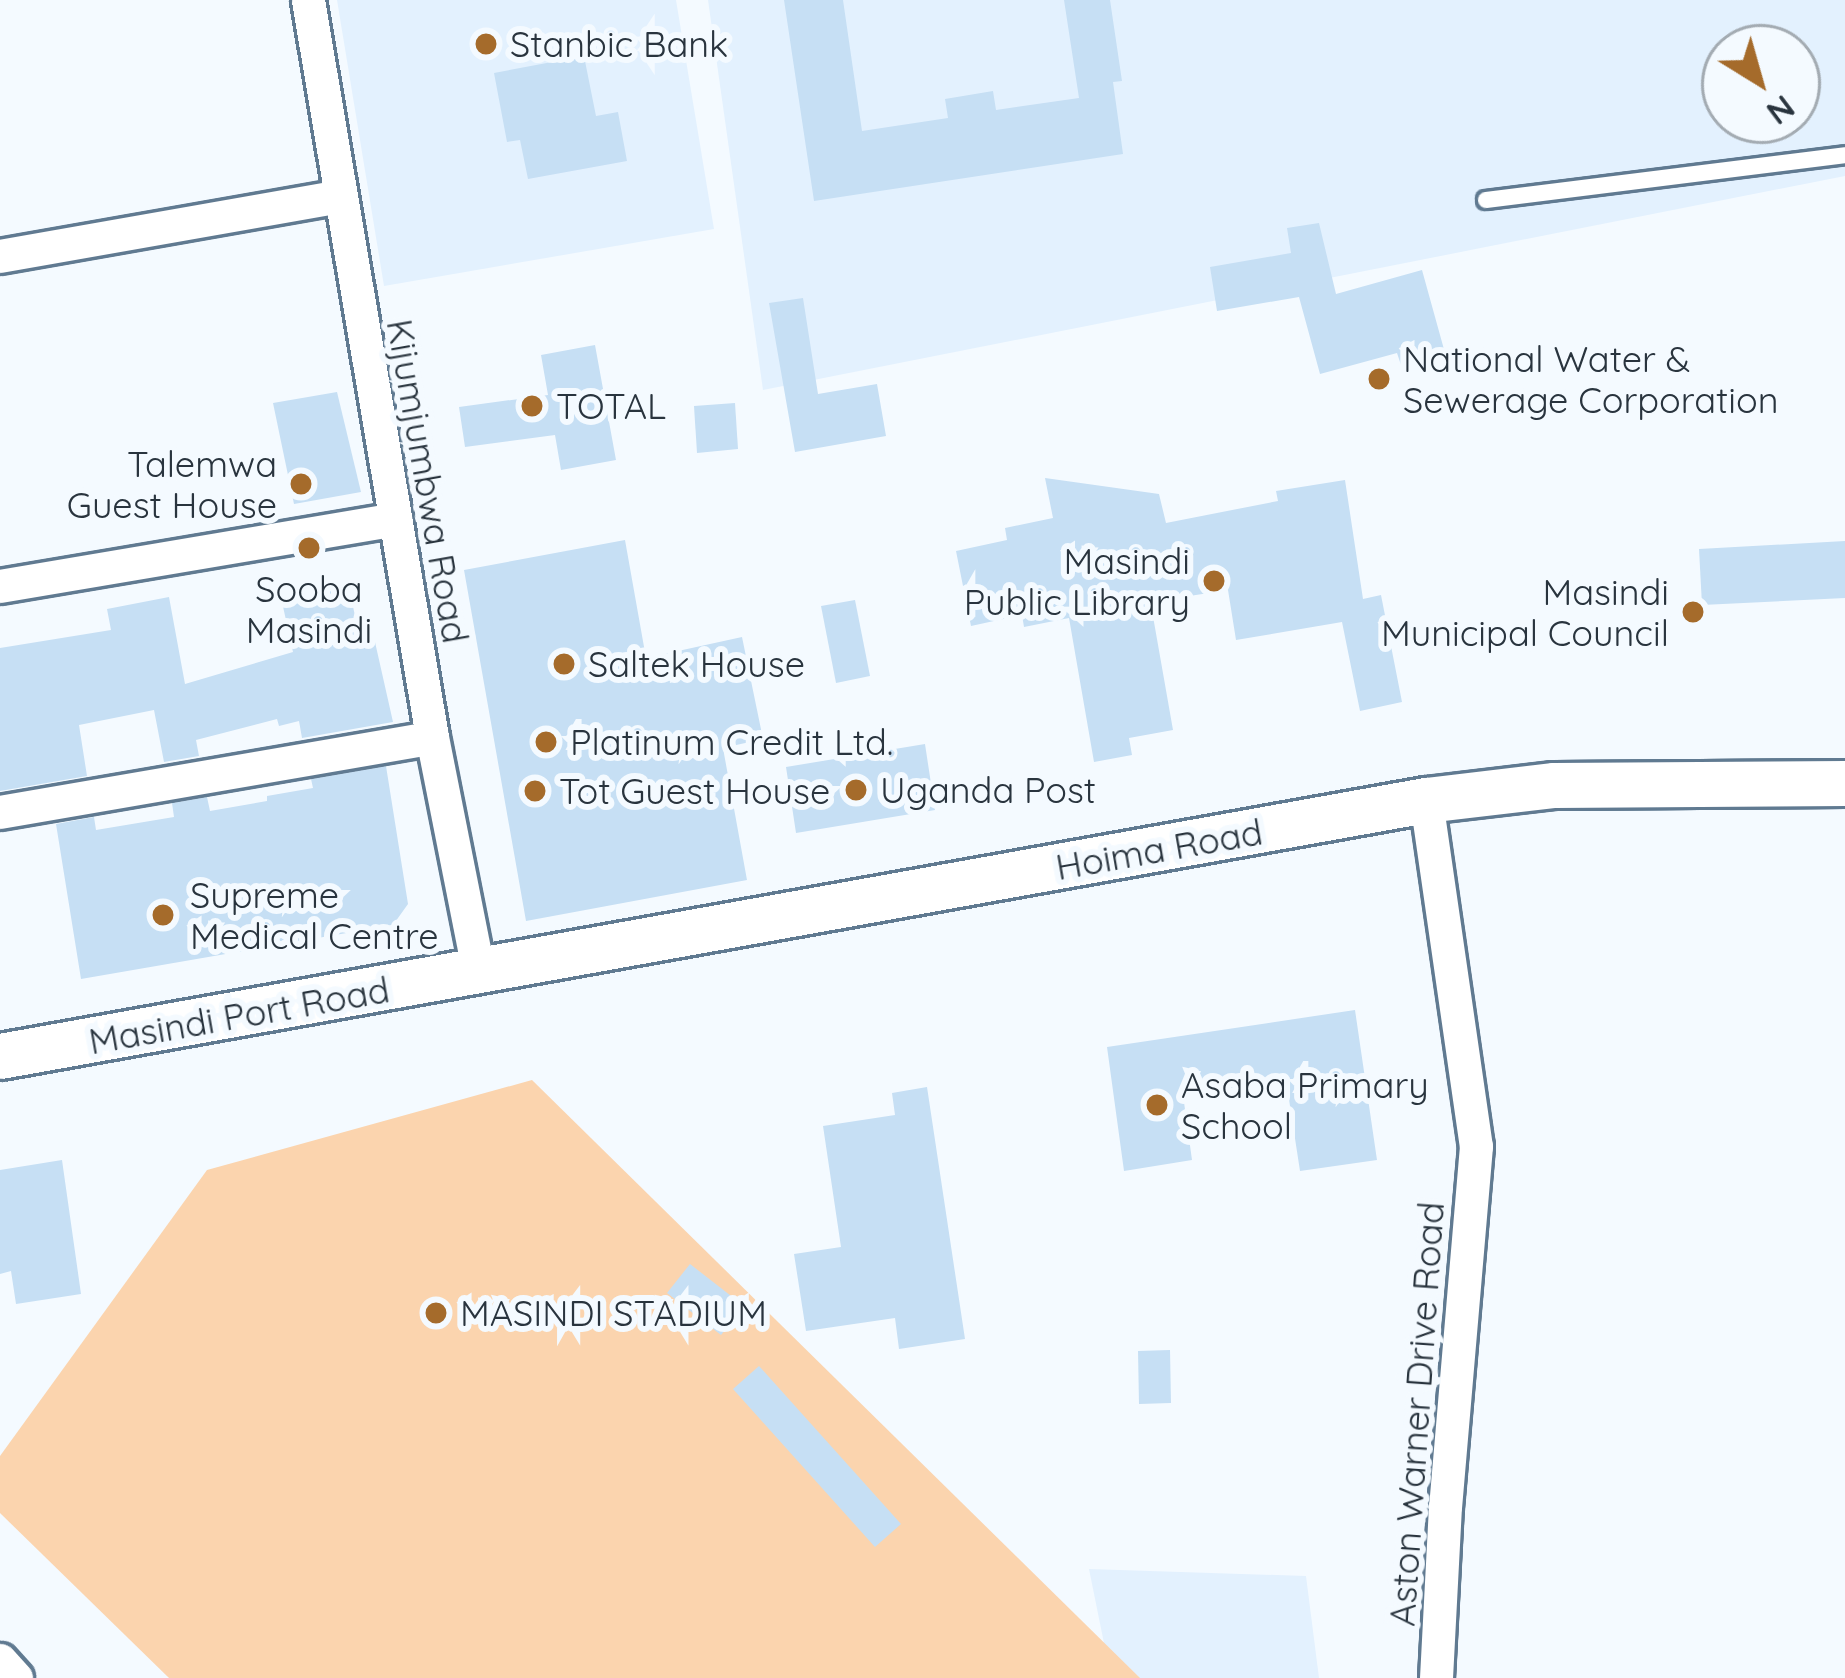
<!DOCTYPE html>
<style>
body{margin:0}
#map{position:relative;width:1845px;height:1678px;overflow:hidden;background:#f4faff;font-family:Quicksand,sans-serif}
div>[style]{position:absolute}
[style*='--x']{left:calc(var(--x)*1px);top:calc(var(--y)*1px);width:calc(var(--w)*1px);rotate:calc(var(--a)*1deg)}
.built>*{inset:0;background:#e3f1fe}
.green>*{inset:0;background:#fbd4ae}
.building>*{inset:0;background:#c6dff4}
.roads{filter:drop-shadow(3px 0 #607a91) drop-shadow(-3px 0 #607a91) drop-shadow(0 3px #607a91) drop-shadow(0 -3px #607a91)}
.service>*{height:16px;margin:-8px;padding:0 8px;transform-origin:8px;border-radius:8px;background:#fff}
.minor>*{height:33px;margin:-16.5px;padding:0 16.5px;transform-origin:16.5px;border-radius:16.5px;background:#fff}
.secondary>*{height:45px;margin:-22.5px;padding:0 22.5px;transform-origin:22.5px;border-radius:22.5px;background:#fff}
.dots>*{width:33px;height:33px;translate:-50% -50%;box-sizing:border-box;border:6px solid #f4faff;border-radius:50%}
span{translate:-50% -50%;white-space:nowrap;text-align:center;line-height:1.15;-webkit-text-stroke:12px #f4faff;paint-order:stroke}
.poi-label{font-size:36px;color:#29343e}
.left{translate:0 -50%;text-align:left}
.right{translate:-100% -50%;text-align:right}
.street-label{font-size:36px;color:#29343e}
.north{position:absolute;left:1701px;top:24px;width:120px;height:120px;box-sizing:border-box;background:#f4faff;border:3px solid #a3abb2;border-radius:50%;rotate:143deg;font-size:33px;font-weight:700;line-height:48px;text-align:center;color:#29343e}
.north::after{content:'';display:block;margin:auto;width:42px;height:54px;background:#a56b2b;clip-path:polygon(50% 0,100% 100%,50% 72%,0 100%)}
</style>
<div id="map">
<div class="built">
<div style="clip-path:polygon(337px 0,676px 0,714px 229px,384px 286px)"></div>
<div style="clip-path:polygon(evenodd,708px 0,1845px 0,1845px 176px,763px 390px,708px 0,1725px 48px,1797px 48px,1797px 120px,1725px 120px,1725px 48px)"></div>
<div style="clip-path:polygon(1089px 1569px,1306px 1576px,1319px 1678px,1111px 1678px)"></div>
</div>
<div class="green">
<div style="clip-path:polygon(532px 1080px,1140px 1678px,169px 1678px,0 1513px,0 1456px,207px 1170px)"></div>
</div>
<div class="building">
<div style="clip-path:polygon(784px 0,843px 0,862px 131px,948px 118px,945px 99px,993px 91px,996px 110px,1079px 98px,1064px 0,1110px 0,1122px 81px,1113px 82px,1123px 154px,814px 201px)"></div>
<div style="clip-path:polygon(584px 56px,596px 116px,618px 112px,627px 161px,528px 179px,520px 140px,507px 142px,494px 73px)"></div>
<div style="clip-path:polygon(1319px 223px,1336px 294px,1422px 270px,1445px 353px,1401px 365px,1397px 353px,1320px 374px,1299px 297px,1217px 311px,1210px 267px,1291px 253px,1287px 228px)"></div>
<div style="clip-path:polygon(803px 298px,818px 394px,877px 384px,886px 436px,795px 452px,769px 303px)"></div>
<div style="clip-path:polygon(595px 345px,616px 460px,561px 470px,555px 435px,465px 447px,459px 407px,548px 395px,541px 355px)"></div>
<div style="clip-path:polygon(337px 392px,361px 492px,294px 504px,273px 403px)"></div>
<div style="clip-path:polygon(735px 403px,738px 449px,697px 453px,694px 406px)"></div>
<div style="clip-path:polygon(1045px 478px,1159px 494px,1166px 523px,1278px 501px,1276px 491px,1345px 480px,1363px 599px,1381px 595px,1402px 702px,1360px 711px,1342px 622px,1236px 640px,1228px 590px,1183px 597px,1151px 605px,1173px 730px,1129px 738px,1132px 755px,1094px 762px,1069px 618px,1024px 627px,1022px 615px,971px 626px,956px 551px,1007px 540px,1005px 528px,1053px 518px)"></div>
<div style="clip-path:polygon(625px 540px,646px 658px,742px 637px,763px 739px,723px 748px,747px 880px,526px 921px,464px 570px)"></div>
<div style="clip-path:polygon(1845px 541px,1845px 598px,1702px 605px,1699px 549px)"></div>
<div style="clip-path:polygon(349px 587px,361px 645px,375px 642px,393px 722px,302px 738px,299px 721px,279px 726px,277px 719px,196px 740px,199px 756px,164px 762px,154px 710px,79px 725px,87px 776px,0 791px,0 648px,111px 630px,107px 609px,169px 597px,185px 684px,293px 652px,282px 602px)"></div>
<div style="clip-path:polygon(855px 600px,870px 676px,836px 683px,821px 606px)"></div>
<div style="clip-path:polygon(925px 744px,935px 810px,796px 833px,786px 767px)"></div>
<div style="clip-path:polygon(386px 766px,408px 904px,393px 925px,81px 979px,56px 824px,94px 817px,96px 830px,174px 817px,172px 803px,207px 797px,210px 811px,267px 801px,267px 796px,313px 788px,311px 779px)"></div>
<div style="clip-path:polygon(1355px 1010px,1377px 1160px,1300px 1171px,1286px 1080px,1183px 1095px,1192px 1160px,1124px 1171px,1107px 1047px)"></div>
<div style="clip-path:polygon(927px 1087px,965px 1339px,899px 1349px,895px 1318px,806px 1331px,794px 1254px,841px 1247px,823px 1126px,895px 1115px,892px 1093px)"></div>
<div style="clip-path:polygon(62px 1160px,81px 1294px,16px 1304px,11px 1271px,0 1274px,0 1170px)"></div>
<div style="clip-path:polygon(690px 1264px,744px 1306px,721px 1335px,667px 1293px)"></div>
<div style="clip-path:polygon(1170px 1350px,1171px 1403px,1139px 1404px,1138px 1351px)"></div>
<div style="clip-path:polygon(759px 1366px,901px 1524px,875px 1547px,733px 1389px)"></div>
</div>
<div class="roads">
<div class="service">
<div style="--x:1486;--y:200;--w:362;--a:-7.1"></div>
</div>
<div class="minor">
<div style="--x:308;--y:0;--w:747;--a:80.45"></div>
<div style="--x:432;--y:737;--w:242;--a:78.8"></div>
<div style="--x:0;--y:256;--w:345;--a:-10"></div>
<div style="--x:0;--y:586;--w:401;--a:-9.6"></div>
<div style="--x:1426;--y:800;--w:350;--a:81.8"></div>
<div style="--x:1476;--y:1146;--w:361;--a:94.9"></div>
<div style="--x:1445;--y:1506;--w:172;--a:93"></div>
<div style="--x:0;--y:812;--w:438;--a:-9.8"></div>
<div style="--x:0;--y:1660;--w:24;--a:48"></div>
</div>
<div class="secondary">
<div style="--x:0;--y:1056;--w:1449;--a:-10.18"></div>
<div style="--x:1426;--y:800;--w:129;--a:-6.7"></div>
<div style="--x:1554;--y:785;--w:291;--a:-0.4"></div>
</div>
</div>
<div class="dots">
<div style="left:486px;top:44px;background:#a56b2b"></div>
<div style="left:1379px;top:379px;background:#a56b2b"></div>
<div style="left:532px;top:406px;background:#a56b2b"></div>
<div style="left:301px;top:484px;background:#a56b2b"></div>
<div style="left:309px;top:548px;background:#a56b2b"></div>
<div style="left:1214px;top:581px;background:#a56b2b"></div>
<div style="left:1693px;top:612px;background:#a56b2b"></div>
<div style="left:564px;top:664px;background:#a56b2b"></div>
<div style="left:546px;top:742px;background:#a56b2b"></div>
<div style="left:856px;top:790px;background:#a56b2b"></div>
<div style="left:535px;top:791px;background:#a56b2b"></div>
<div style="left:163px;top:915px;background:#a56b2b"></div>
<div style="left:1157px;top:1105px;background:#a56b2b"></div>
<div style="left:436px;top:1313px;background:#a56b2b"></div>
</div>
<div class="poi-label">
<span class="left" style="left:510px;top:44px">Stanbic Bank</span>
<span class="left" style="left:1403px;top:379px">National Water &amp;<br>Sewerage Corporation</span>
<span class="left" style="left:556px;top:406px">TOTAL</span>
<span class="right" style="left:277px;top:484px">Talemwa<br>Guest House</span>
<span class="right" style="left:1190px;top:581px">Masindi<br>Public Library</span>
<span style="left:309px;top:609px">Sooba<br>Masindi</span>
<span class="right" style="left:1669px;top:612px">Masindi<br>Municipal Council</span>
<span class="left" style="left:588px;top:664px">Saltek House</span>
<span class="left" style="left:570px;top:742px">Platinum Credit Ltd.</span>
<span class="left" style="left:880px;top:790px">Uganda Post</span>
<span class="left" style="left:559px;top:791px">Tot Guest House</span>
<span class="left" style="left:190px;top:915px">Supreme<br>Medical Centre</span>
<span class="left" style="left:1181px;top:1105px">Asaba Primary<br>School</span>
<span class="left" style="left:460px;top:1313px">MASINDI STADIUM</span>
</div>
<div class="street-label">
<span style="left:428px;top:481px;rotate:80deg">Kijumjumbwa Road</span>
<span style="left:1159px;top:849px;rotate:-10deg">Hoima Road</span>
<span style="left:239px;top:1015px;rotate:-10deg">Masindi Port Road</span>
<span style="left:1416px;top:1414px;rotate:-86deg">Aston Warner Drive Road</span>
</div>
<div class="north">N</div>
</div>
